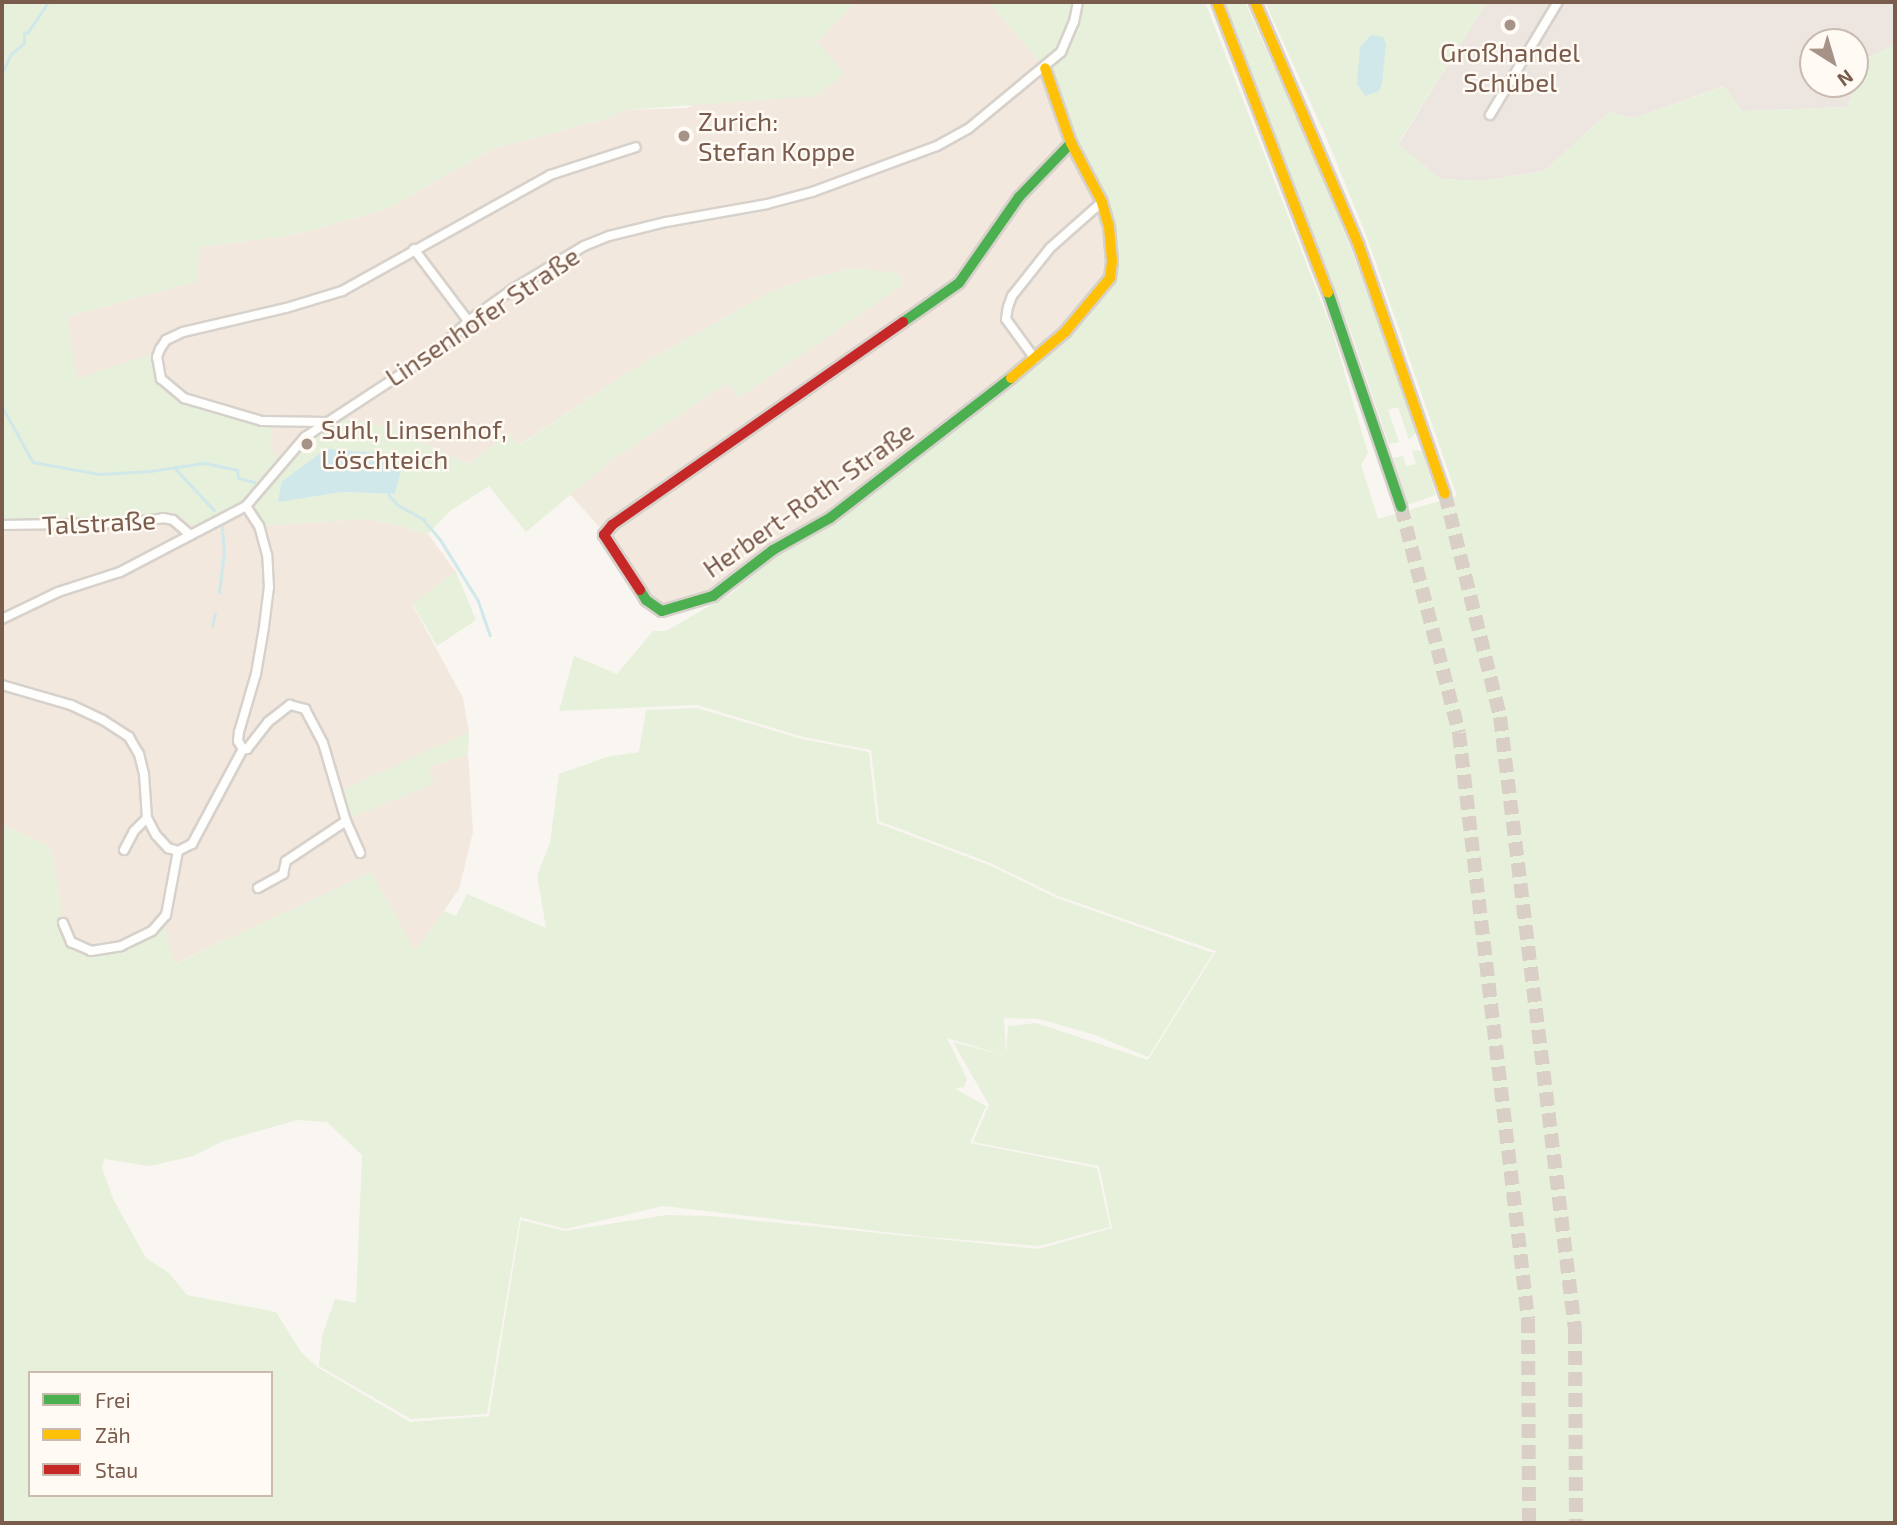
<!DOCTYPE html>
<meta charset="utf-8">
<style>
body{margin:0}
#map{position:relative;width:1897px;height:1525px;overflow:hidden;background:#f9f5f0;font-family:"Exo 2",sans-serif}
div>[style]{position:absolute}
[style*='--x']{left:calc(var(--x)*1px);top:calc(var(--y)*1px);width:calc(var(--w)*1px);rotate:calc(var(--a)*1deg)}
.residential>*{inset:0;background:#f2e8de}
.industrial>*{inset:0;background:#ede5e0}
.green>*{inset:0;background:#e7f0db}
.water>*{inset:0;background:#d0e8ea}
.stream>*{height:2.5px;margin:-1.25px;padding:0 1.25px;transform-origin:1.25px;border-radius:1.25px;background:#d0e8ea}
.highway-tunnel>*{height:14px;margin-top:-7px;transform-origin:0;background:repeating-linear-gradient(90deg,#d9cfc7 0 14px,transparent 0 21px)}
.roads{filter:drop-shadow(2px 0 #d7d1cb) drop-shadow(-2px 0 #d7d1cb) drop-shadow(0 2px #d7d1cb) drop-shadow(0 -2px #d7d1cb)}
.street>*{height:8px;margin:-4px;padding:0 4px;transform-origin:4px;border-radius:4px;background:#fefefd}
.fast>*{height:10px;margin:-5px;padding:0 5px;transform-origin:5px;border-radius:5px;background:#4caf50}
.slow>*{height:10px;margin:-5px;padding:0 5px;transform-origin:5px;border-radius:5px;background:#ffc107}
.jam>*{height:10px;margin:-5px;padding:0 5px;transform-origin:5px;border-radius:5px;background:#c62828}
.dots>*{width:19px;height:19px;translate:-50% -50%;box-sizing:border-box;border:4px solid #fffaf3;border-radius:50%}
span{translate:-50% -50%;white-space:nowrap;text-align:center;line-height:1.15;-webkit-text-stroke:5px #fffaf3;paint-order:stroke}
.poi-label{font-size:26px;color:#7a5c4d}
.left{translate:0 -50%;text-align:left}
.street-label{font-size:26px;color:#7a5c4d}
.frame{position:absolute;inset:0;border:4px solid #7a5c4d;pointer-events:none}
.legend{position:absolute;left:28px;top:1371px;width:245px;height:126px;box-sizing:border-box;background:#fffaf3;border:2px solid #cabbb1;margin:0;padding:9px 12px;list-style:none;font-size:21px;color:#7a5c4d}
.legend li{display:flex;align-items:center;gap:14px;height:35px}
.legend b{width:35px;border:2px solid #cabbb1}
.north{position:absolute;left:1799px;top:28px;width:70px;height:70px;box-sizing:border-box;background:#fffaf3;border:2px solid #cabbb1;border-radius:50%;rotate:143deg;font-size:19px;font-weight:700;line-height:28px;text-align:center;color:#7a5c4d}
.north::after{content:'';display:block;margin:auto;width:24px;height:32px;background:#a69286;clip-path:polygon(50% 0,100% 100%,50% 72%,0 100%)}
</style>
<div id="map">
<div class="residential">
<div style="clip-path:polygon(856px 2px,989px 2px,1045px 68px,1102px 201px,1108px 260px,1105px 278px,1063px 329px,1037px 352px,824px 517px,713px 593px,664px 608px,648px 598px,609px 538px,569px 493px,612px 460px,727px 383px,739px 398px,903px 284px,857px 268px,811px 278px,768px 293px,630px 371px,519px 445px,509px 434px,468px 464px,393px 428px,334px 417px,279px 465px,270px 445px,272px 426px,76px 379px,67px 317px,197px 281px,199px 247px,294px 235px,389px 208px,492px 149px,605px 119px,626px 110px,687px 108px,817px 42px)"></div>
<div style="clip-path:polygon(246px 506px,259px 526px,363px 519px,390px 523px,428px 534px,456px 572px,412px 604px,463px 698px,469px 732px,342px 791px,433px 785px,428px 767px,468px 754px,473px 832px,459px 889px,415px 952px,371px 873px,174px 964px,152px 931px,102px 951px,71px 942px,63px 923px,52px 852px,48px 846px,2px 824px,2px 519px,54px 520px,173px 513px,195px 526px)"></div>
</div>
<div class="industrial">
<div style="clip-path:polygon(evenodd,1487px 2px,1895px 2px,1895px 44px,1865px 60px,1847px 107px,1742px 111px,1724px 86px,1634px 118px,1609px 112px,1544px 171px,1482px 181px,1441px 179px,1398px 145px,1487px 2px,1813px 42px,1855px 42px,1855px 84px,1813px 84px,1813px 42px)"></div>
</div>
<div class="green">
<div style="clip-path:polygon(evenodd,2px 2px,856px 2px,817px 42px,845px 73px,816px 96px,626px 110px,605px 119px,492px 149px,389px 208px,294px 235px,199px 247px,198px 281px,67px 317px,77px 379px,160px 351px,164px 377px,184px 395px,273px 419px,270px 445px,279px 464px,334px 416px,393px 428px,468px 464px,509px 434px,520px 445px,630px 371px,768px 293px,811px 278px,857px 268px,897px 273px,904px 284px,739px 398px,727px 383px,612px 460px,526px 532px,489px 486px,450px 511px,428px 534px,390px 523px,363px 519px,259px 526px,246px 506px,213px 522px,194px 526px,173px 513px,54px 520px,2px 519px,2px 2px,326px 450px,381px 453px,402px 468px,395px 494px,342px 492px,278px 501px,281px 482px,326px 450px)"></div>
<div style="clip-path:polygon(evenodd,989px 2px,1205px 2px,1332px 330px,1368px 453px,1361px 465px,1378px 519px,1457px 496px,1368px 240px,1327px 139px,1265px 2px,1487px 2px,1398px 144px,1441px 179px,1482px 181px,1544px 171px,1609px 112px,1634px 118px,1725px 86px,1742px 111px,1847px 107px,1865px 59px,1895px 44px,1895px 1523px,2px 1523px,2px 824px,48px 846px,52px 852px,65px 931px,81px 949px,121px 946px,163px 920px,175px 964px,371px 872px,415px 951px,444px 911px,456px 916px,467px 894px,546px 928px,537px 875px,550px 843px,559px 774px,607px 757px,639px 752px,646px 710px,697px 708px,802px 739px,869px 752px,877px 823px,989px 865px,1057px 898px,1213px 953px,1148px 1057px,1095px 1035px,1039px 1019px,1004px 1018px,1006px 1054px,1008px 1026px,1036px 1023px,1148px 1060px,1216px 951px,1058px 896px,990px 863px,879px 821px,871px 750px,803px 737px,697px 705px,559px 711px,574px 656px,617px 674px,653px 631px,666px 631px,732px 593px,783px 550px,836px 521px,1041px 362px,1086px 320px,1112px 286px,1118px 267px,1115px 230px,1109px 227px,1045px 68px,989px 2px,947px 1038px,1006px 1056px,953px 1042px,989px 1105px,973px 1142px,1099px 1166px,1112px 1228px,1039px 1249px,710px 1216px,666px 1215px,565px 1231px,521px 1220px,489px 1416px,410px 1422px,317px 1367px,301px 1352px,276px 1312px,187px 1295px,169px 1273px,146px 1258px,114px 1201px,102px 1168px,104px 1159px,150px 1166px,193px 1156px,223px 1141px,297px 1120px,327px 1122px,362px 1155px,356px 1303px,335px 1299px,322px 1336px,319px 1366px,411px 1419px,487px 1414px,520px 1217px,565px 1229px,663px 1206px,928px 1237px,1039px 1246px,1110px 1227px,1097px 1168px,970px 1143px,986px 1106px,955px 1089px,964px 1087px,967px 1079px,947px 1038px,989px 2px,30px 1373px,271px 1373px,271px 1495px,30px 1495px,30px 1373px)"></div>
<div style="clip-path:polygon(1223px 2px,1245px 2px,1310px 148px,1351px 249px,1407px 402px,1416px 433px,1409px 440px,1398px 407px,1388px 410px,1399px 442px,1389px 444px,1352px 335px)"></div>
<div style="clip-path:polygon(1412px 450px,1422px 451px,1436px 495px,1407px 505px,1393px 458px,1403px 456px,1406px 466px,1416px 464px)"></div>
<div style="clip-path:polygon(456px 572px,476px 620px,437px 646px,412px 603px)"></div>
<div style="clip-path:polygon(469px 732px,468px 754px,428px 767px,434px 784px,352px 817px,342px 790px)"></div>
</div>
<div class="water">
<div style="clip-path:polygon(1371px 35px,1383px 37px,1386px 44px,1382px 84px,1379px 91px,1365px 96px,1357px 84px,1360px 47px)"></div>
<div style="clip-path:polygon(326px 449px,381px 453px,402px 468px,395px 494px,342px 492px,278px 502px,281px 482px)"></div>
</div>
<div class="stream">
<div style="--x:2;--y:73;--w:21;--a:-65"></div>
<div style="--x:11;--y:54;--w:17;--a:-40"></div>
<div style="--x:24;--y:43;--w:10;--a:-90"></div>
<div style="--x:24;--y:33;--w:4;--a:-14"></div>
<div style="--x:28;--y:32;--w:36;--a:-56"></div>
<div style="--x:2;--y:406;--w:64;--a:61"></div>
<div style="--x:33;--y:462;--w:67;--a:10.3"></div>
<div style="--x:99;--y:474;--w:51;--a:-3.4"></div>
<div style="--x:150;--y:471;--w:56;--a:-8.3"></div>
<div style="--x:205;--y:463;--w:33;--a:12"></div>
<div style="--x:237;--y:470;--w:8;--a:76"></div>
<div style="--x:239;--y:478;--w:16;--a:15"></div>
<div style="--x:176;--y:469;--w:56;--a:47.2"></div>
<div style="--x:389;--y:495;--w:13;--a:48"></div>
<div style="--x:398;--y:505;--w:29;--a:29"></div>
<div style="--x:423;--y:519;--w:26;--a:50"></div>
<div style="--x:440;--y:539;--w:72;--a:58.1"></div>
<div style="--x:478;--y:600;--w:37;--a:71"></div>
<div style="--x:219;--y:593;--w:41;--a:-83"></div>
<div style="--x:224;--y:552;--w:25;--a:-95"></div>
<div style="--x:212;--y:626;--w:12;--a:-76"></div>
</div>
<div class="highway-tunnel">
<div style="--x:1445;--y:494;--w:230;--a:76.1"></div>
<div style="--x:1500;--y:717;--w:618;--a:83.02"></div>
<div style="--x:1575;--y:1330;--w:193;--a:89.7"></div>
<div style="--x:1401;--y:507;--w:233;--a:75.6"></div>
<div style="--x:1459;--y:733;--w:590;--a:83.28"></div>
<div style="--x:1528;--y:1319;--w:204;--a:89.7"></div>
</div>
<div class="roads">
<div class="street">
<div style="--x:1490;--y:115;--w:132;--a:-59"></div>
<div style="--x:414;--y:249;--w:91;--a:53"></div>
<div style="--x:1035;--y:359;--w:49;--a:-125.9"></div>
<div style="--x:1006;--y:319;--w:12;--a:-81"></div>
<div style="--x:1008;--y:307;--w:12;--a:-70"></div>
<div style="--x:1012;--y:296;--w:61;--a:-51.6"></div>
<div style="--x:1050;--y:248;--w:69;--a:-41.5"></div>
<div style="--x:326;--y:422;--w:64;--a:-179.1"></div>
<div style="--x:262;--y:421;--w:81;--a:-163.6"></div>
<div style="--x:184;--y:398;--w:30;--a:-140"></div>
<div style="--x:161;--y:379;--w:22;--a:-100"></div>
<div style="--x:157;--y:357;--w:9;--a:-69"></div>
<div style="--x:160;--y:349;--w:11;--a:-56"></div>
<div style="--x:166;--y:340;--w:19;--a:-25"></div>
<div style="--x:183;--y:332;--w:106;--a:-13.1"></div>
<div style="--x:286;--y:308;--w:59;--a:-16.9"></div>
<div style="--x:342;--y:291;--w:238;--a:-29.1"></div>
<div style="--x:550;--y:175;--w:90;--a:-18"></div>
<div style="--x:2;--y:525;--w:123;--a:-0.9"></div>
<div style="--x:125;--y:523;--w:38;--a:-7"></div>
<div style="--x:163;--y:518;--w:10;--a:11"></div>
<div style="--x:173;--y:520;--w:23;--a:41"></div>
<div style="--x:2;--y:619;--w:62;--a:-25.7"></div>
<div style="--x:58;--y:592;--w:65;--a:-17.9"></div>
<div style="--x:120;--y:572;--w:142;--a:-27.6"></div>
<div style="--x:246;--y:506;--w:91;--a:-49.5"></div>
<div style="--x:305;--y:437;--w:159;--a:-33.2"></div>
<div style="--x:438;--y:350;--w:45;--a:-43.2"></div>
<div style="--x:471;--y:319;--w:52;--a:-35.5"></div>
<div style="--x:513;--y:289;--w:83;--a:-31.2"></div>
<div style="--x:584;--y:246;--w:27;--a:-22"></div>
<div style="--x:609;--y:236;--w:59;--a:-13.8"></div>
<div style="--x:666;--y:222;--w:103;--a:-10.1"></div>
<div style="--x:767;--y:204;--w:47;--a:-14.9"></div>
<div style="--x:812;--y:192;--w:133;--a:-20.2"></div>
<div style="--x:937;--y:146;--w:35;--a:-29"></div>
<div style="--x:968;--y:129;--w:121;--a:-39.6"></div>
<div style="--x:1061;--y:52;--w:33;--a:-67"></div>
<div style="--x:1074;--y:22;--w:20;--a:-79"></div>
<div style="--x:2;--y:685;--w:72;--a:16.2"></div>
<div style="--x:71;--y:705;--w:35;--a:25"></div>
<div style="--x:103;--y:720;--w:31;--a:33"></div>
<div style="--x:129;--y:737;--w:20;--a:60"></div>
<div style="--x:139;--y:754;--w:21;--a:76"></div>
<div style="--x:144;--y:774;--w:44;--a:86.1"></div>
<div style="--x:147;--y:818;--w:19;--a:62"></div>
<div style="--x:156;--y:835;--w:18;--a:47"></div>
<div style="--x:168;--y:848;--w:10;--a:17"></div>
<div style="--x:178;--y:851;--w:16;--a:-27"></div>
<div style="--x:192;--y:844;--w:108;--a:-61.8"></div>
<div style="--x:243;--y:749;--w:9;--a:-122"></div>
<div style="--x:238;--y:741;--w:9;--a:-84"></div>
<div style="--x:239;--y:732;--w:60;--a:-73.7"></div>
<div style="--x:256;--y:674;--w:48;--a:-80.3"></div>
<div style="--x:264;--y:627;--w:39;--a:-83"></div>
<div style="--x:269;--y:588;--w:33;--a:-93"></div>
<div style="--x:267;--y:555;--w:30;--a:-105"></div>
<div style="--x:259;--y:526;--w:24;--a:-123"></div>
<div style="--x:243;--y:749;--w:4;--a:0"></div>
<div style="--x:247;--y:749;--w:34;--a:-52"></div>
<div style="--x:268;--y:722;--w:28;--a:-38"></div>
<div style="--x:290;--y:705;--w:16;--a:15"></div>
<div style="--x:305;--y:709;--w:38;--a:62"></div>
<div style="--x:323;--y:743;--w:81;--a:73.6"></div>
<div style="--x:346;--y:821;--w:35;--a:66"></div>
<div style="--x:124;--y:850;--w:21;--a:-62"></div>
<div style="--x:134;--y:831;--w:18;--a:-45"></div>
<div style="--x:258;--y:888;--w:29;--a:-29"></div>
<div style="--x:283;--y:874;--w:13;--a:-77"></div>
<div style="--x:286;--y:861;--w:72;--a:-33.7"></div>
<div style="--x:63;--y:923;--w:21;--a:67"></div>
<div style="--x:71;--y:942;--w:22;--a:24"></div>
<div style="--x:91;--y:951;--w:30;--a:-9"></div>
<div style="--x:121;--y:946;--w:34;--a:-26"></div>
<div style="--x:152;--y:931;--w:21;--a:-49"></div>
<div style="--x:166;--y:915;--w:65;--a:-79.4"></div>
</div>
<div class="fast">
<div style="--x:1328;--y:292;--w:227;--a:71.2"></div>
<div style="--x:903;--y:322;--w:68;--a:-34.9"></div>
<div style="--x:959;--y:283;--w:105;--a:-55.1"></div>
<div style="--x:1019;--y:197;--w:75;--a:-46.1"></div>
<div style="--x:640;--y:590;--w:12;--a:59"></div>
<div style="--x:646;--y:600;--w:19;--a:35"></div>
<div style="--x:662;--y:611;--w:53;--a:-16.4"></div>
<div style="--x:713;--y:596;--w:76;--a:-37.5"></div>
<div style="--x:773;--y:550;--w:65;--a:-29.3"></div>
<div style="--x:830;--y:518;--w:229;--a:-37.7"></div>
</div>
<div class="slow">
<div style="--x:1217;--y:2;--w:311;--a:69.1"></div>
<div style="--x:1255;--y:2;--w:265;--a:66.9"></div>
<div style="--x:1359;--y:246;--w:262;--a:70.9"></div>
<div style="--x:1011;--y:378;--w:71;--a:-40.4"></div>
<div style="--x:1065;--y:332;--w:70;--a:-50.2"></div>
<div style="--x:1110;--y:278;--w:17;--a:-83"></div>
<div style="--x:1112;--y:261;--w:34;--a:-95"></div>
<div style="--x:1109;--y:227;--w:26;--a:-106"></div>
<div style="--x:1102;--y:202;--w:67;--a:-117.7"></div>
<div style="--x:1071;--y:143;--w:79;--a:-109.1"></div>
</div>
<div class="jam">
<div style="--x:640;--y:590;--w:66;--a:-123.2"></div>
<div style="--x:604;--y:535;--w:13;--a:-51"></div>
<div style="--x:612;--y:525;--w:355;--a:-34.9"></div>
</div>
</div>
<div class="dots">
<div style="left:1510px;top:25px;background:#a69286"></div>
<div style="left:684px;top:136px;background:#a69286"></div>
<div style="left:307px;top:444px;background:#a69286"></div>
</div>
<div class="poi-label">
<span style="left:1510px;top:67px">Großhandel<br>Schübel</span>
<span class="left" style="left:698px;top:136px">Zurich:<br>Stefan Koppe</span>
<span class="left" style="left:321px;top:444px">Suhl, Linsenhof,<br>Löschteich</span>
</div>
<div class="street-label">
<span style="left:482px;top:316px;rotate:-34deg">Linsenhofer Straße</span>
<span style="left:808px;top:499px;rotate:-35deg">Herbert-Roth-Straße</span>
<span style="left:99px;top:522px;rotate:-3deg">Talstraße</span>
</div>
<div class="frame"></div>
<ul class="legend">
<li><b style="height:9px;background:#4caf50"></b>Frei</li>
<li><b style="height:9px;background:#ffc107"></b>Zäh</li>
<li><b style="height:9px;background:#c62828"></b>Stau</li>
</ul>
<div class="north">N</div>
</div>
